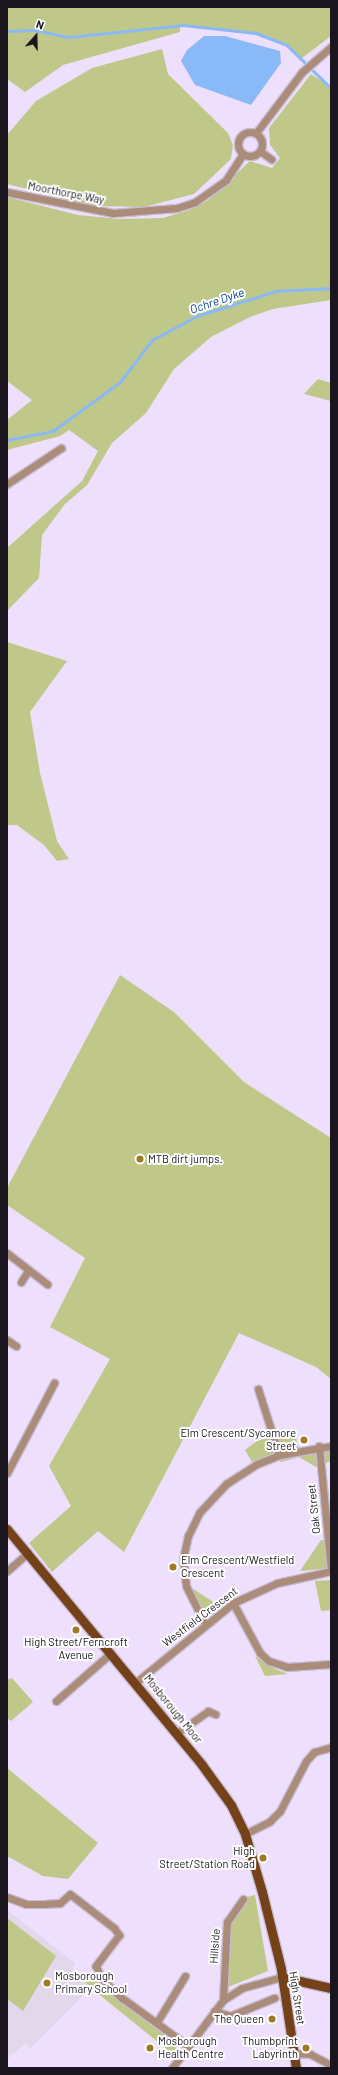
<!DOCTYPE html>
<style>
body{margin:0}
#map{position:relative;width:338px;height:2075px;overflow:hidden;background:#eedffc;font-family:Barlow,sans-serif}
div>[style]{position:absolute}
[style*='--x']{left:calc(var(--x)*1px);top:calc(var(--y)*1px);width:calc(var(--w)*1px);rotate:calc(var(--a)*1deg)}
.education>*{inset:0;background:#e3d7eb}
.green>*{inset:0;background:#bfc888}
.water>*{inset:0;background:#8ab9f8}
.stream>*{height:2.5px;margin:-1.25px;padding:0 1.25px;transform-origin:1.25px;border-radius:1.25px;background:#8ab9f8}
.roads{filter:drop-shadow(1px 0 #c8bbd4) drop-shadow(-1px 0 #c8bbd4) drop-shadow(0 1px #c8bbd4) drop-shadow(0 -1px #c8bbd4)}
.minor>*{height:7px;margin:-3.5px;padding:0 3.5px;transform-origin:3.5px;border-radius:3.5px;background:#aa8c78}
.minor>.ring{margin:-3.5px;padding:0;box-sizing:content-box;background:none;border:7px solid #aa8c78;border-radius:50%}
.major>*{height:9px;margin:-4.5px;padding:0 4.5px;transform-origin:4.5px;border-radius:4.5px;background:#744118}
.dots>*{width:11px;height:11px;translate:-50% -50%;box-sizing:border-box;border:2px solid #fff;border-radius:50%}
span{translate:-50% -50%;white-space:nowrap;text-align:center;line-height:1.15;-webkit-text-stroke:4px #fff;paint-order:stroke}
.street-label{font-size:11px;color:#1a151f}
.poi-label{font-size:11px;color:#1a151f}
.left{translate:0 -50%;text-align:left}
.right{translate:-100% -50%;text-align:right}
.water-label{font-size:12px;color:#00428b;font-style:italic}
.frame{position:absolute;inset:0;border:8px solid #1a151f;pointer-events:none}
.north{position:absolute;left:16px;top:16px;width:40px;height:40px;-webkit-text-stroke:3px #fff;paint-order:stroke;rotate:20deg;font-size:11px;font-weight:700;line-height:16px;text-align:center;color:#1a151f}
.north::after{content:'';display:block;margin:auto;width:14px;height:18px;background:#1a151f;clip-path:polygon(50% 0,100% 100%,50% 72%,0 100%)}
</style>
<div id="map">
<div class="education">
<div style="clip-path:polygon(7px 1910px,75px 1963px,73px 1970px,91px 1988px,31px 2048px,26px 2043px,7px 2059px)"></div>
</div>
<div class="green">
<div style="clip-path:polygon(7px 7px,331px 7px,331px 36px,302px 58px,287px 45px,256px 33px,180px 25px,180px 32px,63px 65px,25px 92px,7px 79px)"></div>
<div style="clip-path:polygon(162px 49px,168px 74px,228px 133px,233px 145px,231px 159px,194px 194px,144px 207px,93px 206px,7px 184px,7px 135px,36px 101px,92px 68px)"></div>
<div style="clip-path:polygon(311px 74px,331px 87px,331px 300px,273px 309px,250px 317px,211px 337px,174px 369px,146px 413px,112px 443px,87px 485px,65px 504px,42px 535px,39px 578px,7px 611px,7px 548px,82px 481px,98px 451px,69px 430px,60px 436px,7px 450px,7px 420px,32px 400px,7px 381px,7px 197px,78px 215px,119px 219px,163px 218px,189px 210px,207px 201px,250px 161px,272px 168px,280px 158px,270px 145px,269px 128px)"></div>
<div style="clip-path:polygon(318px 379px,331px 383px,331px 401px,304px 394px)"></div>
<div style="clip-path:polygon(7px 642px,67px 661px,30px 712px,40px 773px,57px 841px,69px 859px,57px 861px,44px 845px,17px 825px,7px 825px)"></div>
<div style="clip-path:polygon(120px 975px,174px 1012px,244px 1082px,331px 1138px,331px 1379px,316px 1367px,239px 1333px,124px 1552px,98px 1531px,52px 1572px,29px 1543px,71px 1506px,49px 1466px,110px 1359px,50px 1327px,85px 1258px,7px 1205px,7px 1188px)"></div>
<div style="clip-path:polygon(294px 1430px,300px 1453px,331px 1450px,331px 1461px,316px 1467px,299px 1457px,281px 1462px,270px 1455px,252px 1462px,245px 1450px,257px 1441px)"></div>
<div style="clip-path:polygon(321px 1540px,331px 1540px,331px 1568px,300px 1571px)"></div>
<div style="clip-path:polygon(331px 1580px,331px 1610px,321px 1611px,315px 1581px)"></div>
<div style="clip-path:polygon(192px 1588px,221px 1607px,209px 1615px,204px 1613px)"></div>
<div style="clip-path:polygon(255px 1656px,275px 1669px,288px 1674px,265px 1676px)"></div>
<div style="clip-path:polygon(12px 1678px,33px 1702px,11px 1721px,7px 1718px,7px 1680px)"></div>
<div style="clip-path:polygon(7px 1768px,98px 1843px,68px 1879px,43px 1876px,7px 1856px)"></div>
<div style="clip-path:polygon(255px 1895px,268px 1971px,228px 1987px,229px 1919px,247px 1897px)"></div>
<div style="clip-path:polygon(7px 1918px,56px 1956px,23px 2011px,7px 1999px)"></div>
<div style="clip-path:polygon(86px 1975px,91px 1975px,121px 2003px,177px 2044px,174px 2055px,91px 1988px,81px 1978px)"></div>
</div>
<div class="water">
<div style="clip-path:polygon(204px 36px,225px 36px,280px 51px,281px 63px,251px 105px,195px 85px,181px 61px,187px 50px)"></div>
</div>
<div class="stream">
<div style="--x:7;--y:31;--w:28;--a:-2"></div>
<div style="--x:35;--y:30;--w:35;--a:12"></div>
<div style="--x:69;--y:37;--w:115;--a:-6"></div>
<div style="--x:183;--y:25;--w:73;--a:6.3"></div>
<div style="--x:256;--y:33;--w:33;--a:21"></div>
<div style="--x:287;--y:45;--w:62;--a:44.3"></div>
<div style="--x:7;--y:440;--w:47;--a:-11.1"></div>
<div style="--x:53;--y:431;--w:83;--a:-36.2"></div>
<div style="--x:120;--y:382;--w:53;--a:-52.7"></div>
<div style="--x:152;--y:340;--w:51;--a:-28.1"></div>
<div style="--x:197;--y:316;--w:83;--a:-17.6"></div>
<div style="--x:276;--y:291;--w:55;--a:-3.1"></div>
</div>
<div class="roads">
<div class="minor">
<div class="ring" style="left:238px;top:132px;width:17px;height:17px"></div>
<div style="--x:256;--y:133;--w:76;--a:-53"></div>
<div style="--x:302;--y:72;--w:38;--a:-41"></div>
<div style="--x:260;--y:151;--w:14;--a:36"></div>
<div style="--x:7;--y:192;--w:108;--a:11.2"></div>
<div style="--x:113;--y:213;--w:64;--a:-4.5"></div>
<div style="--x:177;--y:208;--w:19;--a:-18"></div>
<div style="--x:195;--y:202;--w:38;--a:-35"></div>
<div style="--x:226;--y:180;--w:31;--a:-57"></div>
<div style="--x:7;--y:484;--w:65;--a:-33.7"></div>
<div style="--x:7;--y:1253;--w:51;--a:37.8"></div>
<div style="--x:21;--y:1282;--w:13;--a:-58"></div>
<div style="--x:7;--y:1340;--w:11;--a:34"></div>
<div style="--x:258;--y:1389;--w:69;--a:72.3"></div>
<div style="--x:319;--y:1446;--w:125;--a:84.5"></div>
<div style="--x:7;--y:1473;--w:102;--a:-62.4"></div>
<div style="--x:7;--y:1571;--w:28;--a:-41"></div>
<div style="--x:233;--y:1603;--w:57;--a:61.6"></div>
<div style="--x:260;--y:1653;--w:12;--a:42"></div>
<div style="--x:269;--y:1661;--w:19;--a:18"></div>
<div style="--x:287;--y:1667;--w:44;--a:-3.9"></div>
<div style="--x:205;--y:1624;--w:42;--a:-116.6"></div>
<div style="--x:186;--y:1586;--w:27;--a:-96"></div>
<div style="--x:183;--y:1559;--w:24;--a:-78"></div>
<div style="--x:188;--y:1536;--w:25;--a:-64"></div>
<div style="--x:199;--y:1513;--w:40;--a:-47"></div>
<div style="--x:226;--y:1484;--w:37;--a:-33"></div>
<div style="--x:257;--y:1464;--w:24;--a:-22"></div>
<div style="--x:279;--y:1455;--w:53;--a:-9.8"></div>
<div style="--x:135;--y:1683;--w:127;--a:-39.2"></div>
<div style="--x:233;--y:1603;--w:48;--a:-24.4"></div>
<div style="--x:277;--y:1583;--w:55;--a:-12.5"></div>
<div style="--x:56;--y:1701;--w:73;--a:-41.1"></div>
<div style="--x:177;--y:1733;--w:38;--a:-35"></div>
<div style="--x:208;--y:1711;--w:8;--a:23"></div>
<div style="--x:245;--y:1834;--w:28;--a:-27"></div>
<div style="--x:270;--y:1821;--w:14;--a:-45"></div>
<div style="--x:280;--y:1811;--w:56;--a:-62.5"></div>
<div style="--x:306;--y:1761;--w:12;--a:-48"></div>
<div style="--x:314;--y:1752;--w:18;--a:-16"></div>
<div style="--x:7;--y:1897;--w:20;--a:20"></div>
<div style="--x:26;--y:1904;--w:18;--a:0"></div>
<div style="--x:44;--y:1904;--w:16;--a:-4"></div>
<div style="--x:60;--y:1903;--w:13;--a:-42"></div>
<div style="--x:70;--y:1894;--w:56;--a:37.7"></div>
<div style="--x:114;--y:1928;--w:9;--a:54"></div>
<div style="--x:119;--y:1935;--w:39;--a:127"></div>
<div style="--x:96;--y:1966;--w:13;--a:67"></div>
<div style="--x:101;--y:1978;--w:29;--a:44"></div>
<div style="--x:122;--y:1998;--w:82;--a:36"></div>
<div style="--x:223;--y:2000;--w:78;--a:-87.1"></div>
<div style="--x:227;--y:1922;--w:28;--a:-55"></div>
<div style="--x:214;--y:2011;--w:17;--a:17"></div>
<div style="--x:230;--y:2016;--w:48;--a:-22.2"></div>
<div style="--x:157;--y:2022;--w:54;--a:-58.7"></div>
<div style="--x:293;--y:2053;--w:17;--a:3"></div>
<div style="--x:310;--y:2054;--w:24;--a:28"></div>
<div style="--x:172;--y:2068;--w:85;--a:-53.1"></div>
<div style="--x:223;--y:2000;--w:22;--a:-32"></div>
<div style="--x:242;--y:1988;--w:41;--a:-15.4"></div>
</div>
<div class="major">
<div style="--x:7;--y:1529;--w:306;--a:50.4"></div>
<div style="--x:202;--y:1765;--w:49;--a:54.1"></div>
<div style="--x:231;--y:1805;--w:32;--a:64"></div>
<div style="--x:245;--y:1834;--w:60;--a:73.7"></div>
<div style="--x:262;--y:1892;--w:79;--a:76.1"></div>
<div style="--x:281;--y:1969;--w:100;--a:81.4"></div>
<div style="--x:282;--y:1977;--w:50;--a:12.7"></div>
</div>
</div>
<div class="dots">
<div style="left:140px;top:1159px;background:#9f7926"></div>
<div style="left:304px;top:1440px;background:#9f7926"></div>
<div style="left:173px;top:1567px;background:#9f7926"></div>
<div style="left:76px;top:1630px;background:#9f7926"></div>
<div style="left:263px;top:1858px;background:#9f7926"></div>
<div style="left:47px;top:1983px;background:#9f7926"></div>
<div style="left:272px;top:2019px;background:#9f7926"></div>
<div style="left:150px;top:2048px;background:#9f7926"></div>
<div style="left:306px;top:2048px;background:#9f7926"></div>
</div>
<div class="street-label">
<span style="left:66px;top:193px;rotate:11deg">Moorthorpe Way</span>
<span style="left:314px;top:1509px;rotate:-96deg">Oak Street</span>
<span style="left:200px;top:1617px;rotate:-37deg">Westfield Crescent</span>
<span style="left:173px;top:1709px;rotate:51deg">Mosborough Moor</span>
<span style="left:215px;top:1946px;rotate:-86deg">Hillside</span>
<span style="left:297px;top:1998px;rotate:81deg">High Street</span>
</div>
<div class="poi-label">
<span class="left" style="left:148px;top:1159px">MTB dirt jumps.</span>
<span class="right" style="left:296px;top:1440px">Elm Crescent/Sycamore<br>Street</span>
<span class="left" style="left:181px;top:1567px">Elm Crescent/Westfield<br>Crescent</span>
<span style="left:76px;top:1649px">High Street/Ferncroft<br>Avenue</span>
<span class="right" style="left:255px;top:1858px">High<br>Street/Station Road</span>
<span class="left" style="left:55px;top:1983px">Mosborough<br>Primary School</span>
<span class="right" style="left:264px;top:2019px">The Queen</span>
<span class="left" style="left:158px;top:2048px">Mosborough<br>Health Centre</span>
<span class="right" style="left:298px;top:2048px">Thumbprint<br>Labyrinth</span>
</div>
<div class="water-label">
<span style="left:217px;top:301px;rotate:-19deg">Ochre Dyke</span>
</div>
<div class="frame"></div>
<div class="north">N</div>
</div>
